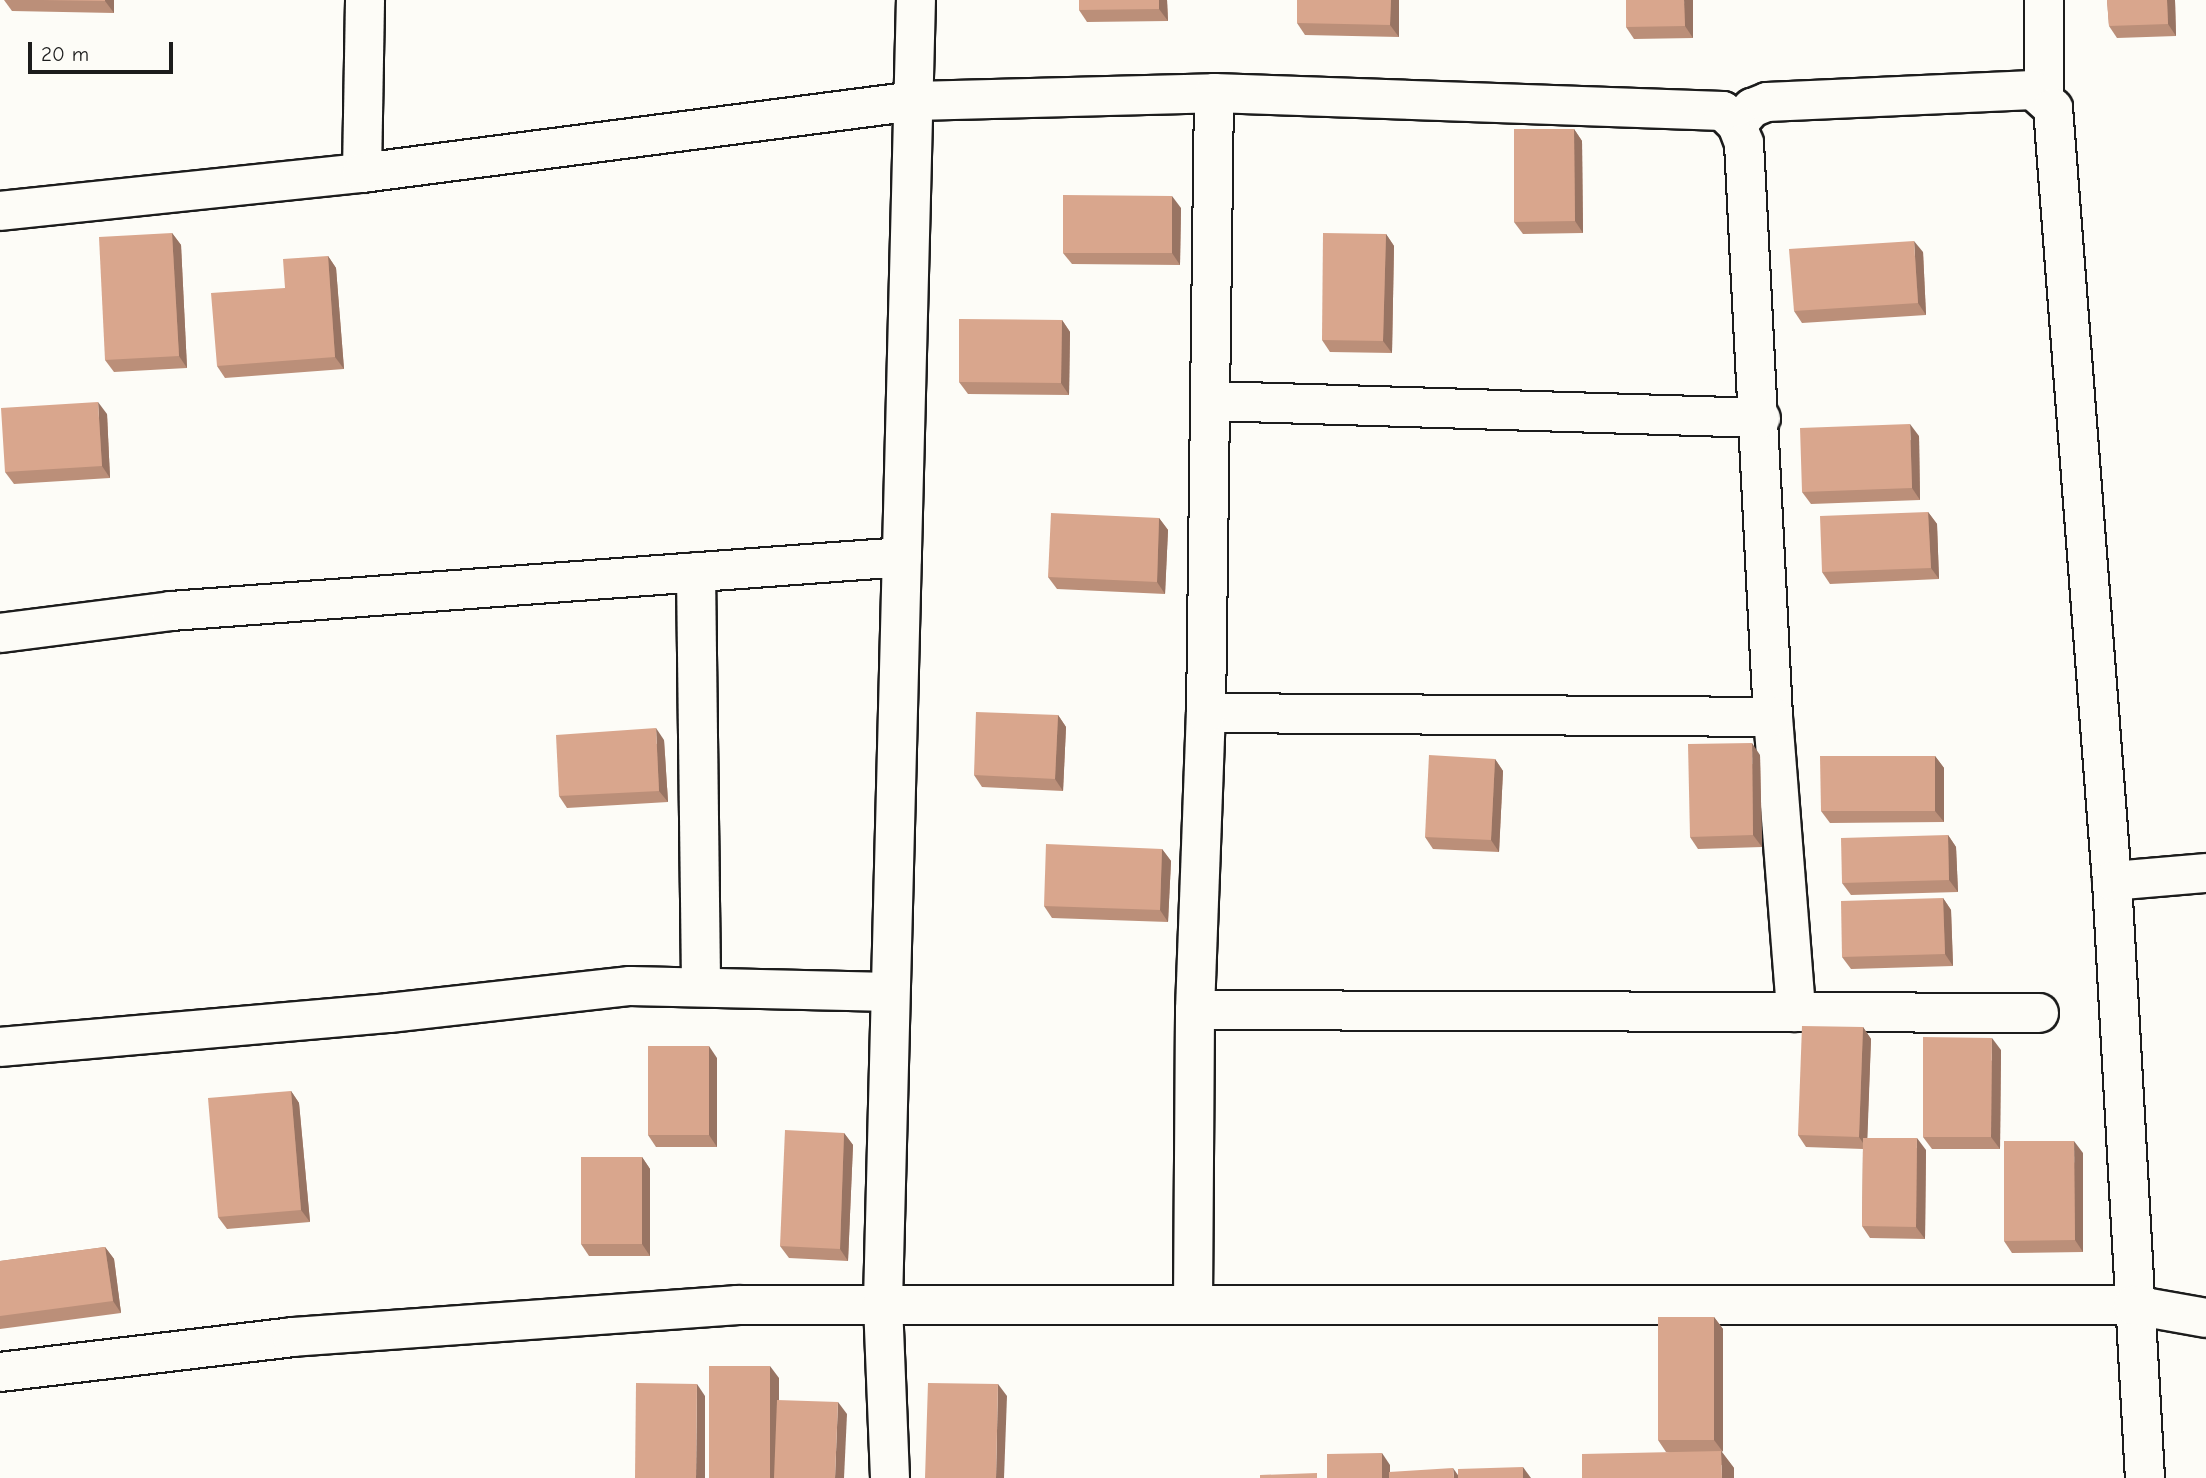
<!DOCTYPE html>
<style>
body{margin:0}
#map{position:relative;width:2206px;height:1478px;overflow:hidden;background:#fdfcf7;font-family:"Comic Neue",sans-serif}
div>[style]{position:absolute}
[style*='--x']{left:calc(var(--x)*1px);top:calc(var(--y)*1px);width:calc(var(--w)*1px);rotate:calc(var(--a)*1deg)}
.roads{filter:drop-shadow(2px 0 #1c1c1c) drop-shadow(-2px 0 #1c1c1c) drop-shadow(0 2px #1c1c1c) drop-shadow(0 -2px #1c1c1c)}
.minor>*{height:38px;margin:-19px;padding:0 19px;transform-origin:19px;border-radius:19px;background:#fdfcf7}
.wall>*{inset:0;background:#bb8f79}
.shaded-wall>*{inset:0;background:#987463}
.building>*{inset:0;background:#d9a68d}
span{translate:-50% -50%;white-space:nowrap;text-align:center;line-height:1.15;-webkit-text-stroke:5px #fdfcf7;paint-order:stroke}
.scale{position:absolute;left:28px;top:42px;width:145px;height:32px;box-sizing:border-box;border:4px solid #1c1c1c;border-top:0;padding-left:9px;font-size:21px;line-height:24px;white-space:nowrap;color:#1c1c1c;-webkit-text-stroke:5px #fdfcf7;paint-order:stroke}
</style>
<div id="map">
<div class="roads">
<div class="minor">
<div style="--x:2044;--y:96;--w:96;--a:-90"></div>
<div style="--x:1737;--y:125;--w:23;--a:-49"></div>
<div style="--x:1752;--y:108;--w:16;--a:-22"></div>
<div style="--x:1767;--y:102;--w:266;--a:-2.6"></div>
<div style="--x:2033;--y:90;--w:27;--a:42"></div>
<div style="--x:2053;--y:108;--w:775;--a:85.64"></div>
<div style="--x:2112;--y:881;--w:598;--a:86.84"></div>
<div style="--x:362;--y:173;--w:173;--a:-89"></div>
<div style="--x:0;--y:211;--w:364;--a:-6"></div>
<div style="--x:362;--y:173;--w:558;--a:-7.42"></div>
<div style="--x:915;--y:101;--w:299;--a:-1.5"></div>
<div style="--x:1214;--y:93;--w:509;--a:2.03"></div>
<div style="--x:1723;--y:111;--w:20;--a:45"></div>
<div style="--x:1737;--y:125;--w:19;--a:69"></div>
<div style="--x:1744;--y:143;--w:575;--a:87.11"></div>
<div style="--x:1773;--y:717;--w:296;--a:85.5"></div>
<div style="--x:1212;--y:401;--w:549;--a:1.77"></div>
<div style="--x:696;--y:572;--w:415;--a:89.3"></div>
<div style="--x:0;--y:633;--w:172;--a:-7.3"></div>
<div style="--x:171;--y:611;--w:733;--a:-4.22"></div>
<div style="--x:1206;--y:713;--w:567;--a:0.4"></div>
<div style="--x:2112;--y:881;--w:94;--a:-4.9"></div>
<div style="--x:1195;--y:1010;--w:844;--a:0.2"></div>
<div style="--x:0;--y:1047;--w:390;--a:-5"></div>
<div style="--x:389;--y:1013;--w:243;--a:-6.4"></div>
<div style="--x:630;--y:986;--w:260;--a:1.3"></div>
<div style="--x:1193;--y:1302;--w:292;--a:-89.6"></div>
<div style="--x:1195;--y:1010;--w:297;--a:-87.9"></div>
<div style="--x:1206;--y:713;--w:620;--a:-89.26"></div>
<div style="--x:0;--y:1372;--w:294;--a:-6.8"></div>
<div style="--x:292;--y:1337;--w:446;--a:-4.1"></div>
<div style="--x:737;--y:1305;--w:1396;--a:0"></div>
<div style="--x:2133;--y:1305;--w:74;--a:10.1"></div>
<div style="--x:890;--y:1478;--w:176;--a:-92.3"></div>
<div style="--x:883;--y:1302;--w:1302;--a:-88.55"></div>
</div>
</div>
<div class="wall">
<div style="clip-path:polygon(4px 0,114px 0,114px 13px,12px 11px)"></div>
<div style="clip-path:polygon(1079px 0,1167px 0,1168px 21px,1087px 22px,1079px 10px)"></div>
<div style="clip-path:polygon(1297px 0,1399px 0,1399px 37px,1305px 35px,1297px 23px)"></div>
<div style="clip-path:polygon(1693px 0,1693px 38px,1634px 39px,1626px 27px)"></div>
<div style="clip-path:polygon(2107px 0,2175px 0,2176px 36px,2117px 38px,2109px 26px)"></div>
<div style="clip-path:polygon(1574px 129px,1582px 141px,1583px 233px,1523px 234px,1514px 222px)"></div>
<div style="clip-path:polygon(1181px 208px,1180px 265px,1072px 264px,1063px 253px)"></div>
<div style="clip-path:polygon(172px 233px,181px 245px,187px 368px,114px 372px,105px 360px)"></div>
<div style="clip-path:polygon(1386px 234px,1394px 246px,1392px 353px,1330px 352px,1322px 340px)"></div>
<div style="clip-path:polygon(1923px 252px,1926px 315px,1802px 323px,1794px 311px)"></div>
<div style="clip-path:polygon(328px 256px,336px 268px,344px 369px,225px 378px,217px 366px,285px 288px)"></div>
<div style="clip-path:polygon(1062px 320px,1070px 332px,1069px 395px,968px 394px,959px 382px)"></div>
<div style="clip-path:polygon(107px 414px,110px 478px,14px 484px,5px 472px)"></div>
<div style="clip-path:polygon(1919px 436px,1920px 500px,1811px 504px,1802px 492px)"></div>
<div style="clip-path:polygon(1928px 512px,1937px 524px,1939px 579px,1830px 584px,1822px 572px)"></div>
<div style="clip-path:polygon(1159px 518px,1168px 530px,1165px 594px,1057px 589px,1048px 577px)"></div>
<div style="clip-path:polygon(1058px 715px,1066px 727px,1063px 791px,982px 787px,974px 775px)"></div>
<div style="clip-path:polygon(664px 740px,668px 802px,567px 808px,559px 796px)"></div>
<div style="clip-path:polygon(1760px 755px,1762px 847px,1698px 849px,1690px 837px)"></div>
<div style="clip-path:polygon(1935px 756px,1944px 768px,1944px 822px,1830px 823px,1821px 811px)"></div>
<div style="clip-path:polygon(1495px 759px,1503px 771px,1499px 852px,1433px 849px,1425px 837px)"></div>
<div style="clip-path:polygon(1948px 835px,1956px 847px,1958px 892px,1851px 895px,1842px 883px)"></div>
<div style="clip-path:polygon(1162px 849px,1171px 861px,1168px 922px,1052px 918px,1044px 906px)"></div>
<div style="clip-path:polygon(1943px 898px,1951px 910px,1953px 966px,1851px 969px,1842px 957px)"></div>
<div style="clip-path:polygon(1863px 1027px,1871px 1039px,1867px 1138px,1926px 1150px,1925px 1239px,1870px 1238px,1862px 1226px,1863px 1149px,1806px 1147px,1798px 1135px)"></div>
<div style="clip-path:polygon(2001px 1050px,2000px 1149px,1932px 1149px,1923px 1137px)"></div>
<div style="clip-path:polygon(717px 1058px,717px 1147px,656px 1147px,648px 1135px)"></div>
<div style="clip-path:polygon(291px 1091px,299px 1103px,310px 1222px,227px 1229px,218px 1217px)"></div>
<div style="clip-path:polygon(844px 1133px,853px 1145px,848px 1261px,789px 1258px,780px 1246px)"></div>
<div style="clip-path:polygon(2083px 1153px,2083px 1252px,2012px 1253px,2004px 1241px)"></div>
<div style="clip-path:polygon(642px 1157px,650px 1169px,650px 1256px,589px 1256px,581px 1244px)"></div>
<div style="clip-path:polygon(105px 1247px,114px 1259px,121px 1313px,0 1329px,0 1261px)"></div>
<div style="clip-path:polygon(1714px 1317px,1723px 1329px,1722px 1452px,1734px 1468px,1666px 1452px,1658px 1440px)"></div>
</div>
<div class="shaded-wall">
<div style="clip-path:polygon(105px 0,114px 0,114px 13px,105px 1px)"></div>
<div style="clip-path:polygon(1159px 0,1167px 0,1168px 21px,1159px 9px)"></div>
<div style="clip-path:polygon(1391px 0,1399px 0,1399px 37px,1390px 25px)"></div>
<div style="clip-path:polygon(1684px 0,1693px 0,1693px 38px,1685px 26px)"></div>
<div style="clip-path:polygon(2167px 0,2175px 0,2176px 36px,2168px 24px)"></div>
<div style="clip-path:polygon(1574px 129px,1582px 141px,1583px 233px,1575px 221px)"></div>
<div style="clip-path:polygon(1172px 196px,1181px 208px,1180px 265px,1172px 253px)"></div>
<div style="clip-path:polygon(172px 233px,181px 245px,187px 368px,179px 356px)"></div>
<div style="clip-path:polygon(1386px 234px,1394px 246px,1392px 353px,1383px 341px)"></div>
<div style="clip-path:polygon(1914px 241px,1923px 252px,1926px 315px,1918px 303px)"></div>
<div style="clip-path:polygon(328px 256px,336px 268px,344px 369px,335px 357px)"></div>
<div style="clip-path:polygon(1062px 320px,1070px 332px,1069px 395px,1061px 383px)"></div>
<div style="clip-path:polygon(98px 402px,107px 414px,110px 478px,102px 466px)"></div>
<div style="clip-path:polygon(1910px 424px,1919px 436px,1920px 500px,1912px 488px)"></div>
<div style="clip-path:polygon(1928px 512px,1937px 524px,1939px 579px,1931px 568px)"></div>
<div style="clip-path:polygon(1159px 518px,1168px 530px,1165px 594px,1157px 582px)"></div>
<div style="clip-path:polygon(1058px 715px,1066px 727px,1063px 791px,1055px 779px)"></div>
<div style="clip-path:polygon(656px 728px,664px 740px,668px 802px,659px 791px)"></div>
<div style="clip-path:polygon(1752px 743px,1760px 755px,1762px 847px,1753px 835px)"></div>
<div style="clip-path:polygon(1935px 756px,1944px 768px,1944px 822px,1935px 811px)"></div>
<div style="clip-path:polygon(1495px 759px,1503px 771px,1499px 852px,1491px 840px)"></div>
<div style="clip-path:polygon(1948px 835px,1956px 847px,1958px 892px,1949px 880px)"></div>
<div style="clip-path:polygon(1162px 849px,1171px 861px,1168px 922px,1160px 910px)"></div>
<div style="clip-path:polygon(1943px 898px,1951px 910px,1953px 966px,1945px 954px)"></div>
<div style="clip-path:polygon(1863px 1027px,1871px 1039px,1867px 1149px,1859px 1137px)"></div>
<div style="clip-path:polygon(1992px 1038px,2001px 1050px,2000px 1149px,1991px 1137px)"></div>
<div style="clip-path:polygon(709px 1046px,717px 1058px,717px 1147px,709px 1135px)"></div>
<div style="clip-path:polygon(291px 1091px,299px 1103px,310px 1222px,301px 1210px)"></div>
<div style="clip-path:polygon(844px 1133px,853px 1145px,848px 1261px,840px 1249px)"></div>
<div style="clip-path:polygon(1917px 1138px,1926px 1150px,1925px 1239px,1916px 1227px)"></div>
<div style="clip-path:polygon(2074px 1141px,2083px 1153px,2083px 1252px,2075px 1240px)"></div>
<div style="clip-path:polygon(642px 1157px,650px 1169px,650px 1256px,642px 1244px)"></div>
<div style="clip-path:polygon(105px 1247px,114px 1259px,121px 1313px,113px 1301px)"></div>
<div style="clip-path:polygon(1714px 1317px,1723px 1329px,1723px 1452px,1714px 1440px)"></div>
<div style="clip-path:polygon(770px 1366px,779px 1378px,779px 1478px,770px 1478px)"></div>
<div style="clip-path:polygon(697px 1384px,705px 1396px,705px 1478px,696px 1478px)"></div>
<div style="clip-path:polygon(998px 1384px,1007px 1396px,1004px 1478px,996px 1478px)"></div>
<div style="clip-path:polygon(838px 1402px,847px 1414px,844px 1478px,835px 1478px)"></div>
<div style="clip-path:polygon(1721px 1451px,1734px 1468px,1734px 1478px,1722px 1478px)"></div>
<div style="clip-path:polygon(1382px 1453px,1390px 1465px,1390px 1478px,1382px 1478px)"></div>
<div style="clip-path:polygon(1523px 1467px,1531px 1478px,1523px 1478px)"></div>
<div style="clip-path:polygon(1453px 1468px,1460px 1478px,1454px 1478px)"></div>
</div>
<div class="building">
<div style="clip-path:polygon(42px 0,105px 0,105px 1px)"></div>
<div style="clip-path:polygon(1079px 0,1159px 0,1159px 9px,1079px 10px)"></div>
<div style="clip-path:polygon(1297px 0,1391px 0,1390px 25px,1297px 23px)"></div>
<div style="clip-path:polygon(1626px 0,1684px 0,1685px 26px,1626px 27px)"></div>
<div style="clip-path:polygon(2107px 0,2167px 0,2168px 24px,2109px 26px)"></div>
<div style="clip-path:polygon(1514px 129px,1574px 129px,1575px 221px,1514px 222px)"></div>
<div style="clip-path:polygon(1063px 195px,1172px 196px,1172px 253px,1063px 253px)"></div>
<div style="clip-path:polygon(172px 233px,179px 356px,105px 360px,99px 237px)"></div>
<div style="clip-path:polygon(1323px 233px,1386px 234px,1383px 341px,1322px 340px)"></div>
<div style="clip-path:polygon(1914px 241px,1918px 303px,1794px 311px,1789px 249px)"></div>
<div style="clip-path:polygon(328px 256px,335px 357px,217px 366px,211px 293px,285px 288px,283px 259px)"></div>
<div style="clip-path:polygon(959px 319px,1062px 320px,1061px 383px,959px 382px)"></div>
<div style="clip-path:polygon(98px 402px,102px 466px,5px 472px,1px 408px)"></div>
<div style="clip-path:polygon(1910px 424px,1912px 488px,1802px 492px,1800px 428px)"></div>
<div style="clip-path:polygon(1928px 512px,1931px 568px,1822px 572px,1820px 516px)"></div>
<div style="clip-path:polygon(1051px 513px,1159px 518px,1157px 582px,1048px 577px)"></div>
<div style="clip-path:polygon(976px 712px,1058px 715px,1055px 779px,974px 775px)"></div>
<div style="clip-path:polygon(656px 728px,659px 791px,559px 796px,556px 735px)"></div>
<div style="clip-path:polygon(1752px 743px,1753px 835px,1690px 837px,1688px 744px)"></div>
<div style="clip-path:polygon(1429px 755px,1495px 759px,1491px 840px,1425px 837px)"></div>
<div style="clip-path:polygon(1820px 756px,1935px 756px,1935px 811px,1821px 811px)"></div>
<div style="clip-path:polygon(1948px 835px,1949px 880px,1842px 883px,1841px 838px)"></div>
<div style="clip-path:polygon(1046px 844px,1162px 849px,1160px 910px,1044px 906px)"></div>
<div style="clip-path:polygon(1943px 898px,1945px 954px,1842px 957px,1841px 901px)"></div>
<div style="clip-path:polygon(1802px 1026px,1863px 1027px,1859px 1137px,1798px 1135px)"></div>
<div style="clip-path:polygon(1923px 1037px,1992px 1038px,1991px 1137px,1923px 1137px)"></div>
<div style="clip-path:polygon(648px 1046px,709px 1046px,709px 1135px,648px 1135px)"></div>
<div style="clip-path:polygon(291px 1091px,301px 1210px,218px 1217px,208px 1098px)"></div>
<div style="clip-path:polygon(785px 1130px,844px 1133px,840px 1249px,780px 1246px)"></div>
<div style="clip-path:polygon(1863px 1138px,1917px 1138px,1916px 1227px,1862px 1226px)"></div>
<div style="clip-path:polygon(2004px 1141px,2074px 1141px,2075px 1240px,2004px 1241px)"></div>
<div style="clip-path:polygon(581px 1157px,642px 1157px,642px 1244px,581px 1244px)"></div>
<div style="clip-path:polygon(105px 1247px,113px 1301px,0 1316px,0 1261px)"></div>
<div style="clip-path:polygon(1658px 1317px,1714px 1317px,1714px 1440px,1658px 1440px)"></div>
<div style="clip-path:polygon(709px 1366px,770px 1366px,770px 1478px,709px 1478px)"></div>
<div style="clip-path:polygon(636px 1383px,697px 1384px,696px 1478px,635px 1478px)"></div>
<div style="clip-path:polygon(928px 1383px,998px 1384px,996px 1478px,925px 1478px)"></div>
<div style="clip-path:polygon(777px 1400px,838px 1402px,835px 1478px,774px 1478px)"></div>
<div style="clip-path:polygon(1721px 1451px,1722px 1478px,1582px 1478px,1582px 1454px)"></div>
<div style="clip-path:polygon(1382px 1453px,1382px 1478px,1327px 1478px,1327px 1454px)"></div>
<div style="clip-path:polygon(1523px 1467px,1523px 1478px,1458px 1478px,1458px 1469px)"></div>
<div style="clip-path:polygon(1453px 1468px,1454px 1478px,1389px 1478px,1389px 1472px)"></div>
<div style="clip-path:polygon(1317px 1473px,1317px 1478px,1260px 1478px,1260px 1475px)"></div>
</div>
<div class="scale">20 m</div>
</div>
